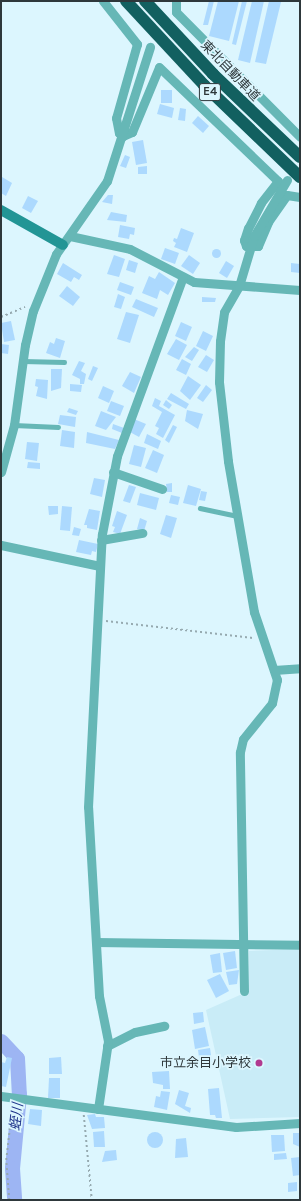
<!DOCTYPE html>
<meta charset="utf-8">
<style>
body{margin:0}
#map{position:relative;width:301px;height:1201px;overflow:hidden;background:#dcf6fe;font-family:Karla,"Noto Sans JP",sans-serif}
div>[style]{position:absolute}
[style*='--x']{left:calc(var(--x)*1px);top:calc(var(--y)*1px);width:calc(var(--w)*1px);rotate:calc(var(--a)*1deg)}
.built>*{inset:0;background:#c9ecf7}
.river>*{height:15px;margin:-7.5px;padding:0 7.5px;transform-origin:7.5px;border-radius:7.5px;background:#9db5f3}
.building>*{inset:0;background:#acd9fe}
.round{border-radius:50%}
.path>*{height:1.5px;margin-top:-0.75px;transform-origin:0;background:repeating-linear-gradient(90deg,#96aab0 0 2px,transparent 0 5px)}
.lane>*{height:4.5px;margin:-2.25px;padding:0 2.25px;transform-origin:2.25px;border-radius:2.25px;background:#66b7b6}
.street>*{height:9px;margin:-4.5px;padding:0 4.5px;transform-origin:4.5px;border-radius:4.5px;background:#66b7b6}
.secondary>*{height:10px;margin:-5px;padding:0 5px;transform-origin:5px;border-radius:5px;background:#229595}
.highway>*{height:12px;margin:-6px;padding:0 6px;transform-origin:6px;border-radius:6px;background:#126060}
.dots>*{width:11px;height:11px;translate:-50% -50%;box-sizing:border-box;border:2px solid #dcf6fe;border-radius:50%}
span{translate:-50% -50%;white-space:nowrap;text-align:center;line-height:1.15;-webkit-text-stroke:3.5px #dcf6fe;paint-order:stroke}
.shield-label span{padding:1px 3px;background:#dcf6fe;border:1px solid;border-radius:3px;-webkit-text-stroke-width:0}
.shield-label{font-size:12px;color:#2e383b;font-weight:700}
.street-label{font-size:13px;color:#2e383b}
.poi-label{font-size:13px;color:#2e383b}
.right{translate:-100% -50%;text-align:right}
.water-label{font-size:14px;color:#1e338a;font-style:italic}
.frame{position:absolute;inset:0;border:2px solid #2e383b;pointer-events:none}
</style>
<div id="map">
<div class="built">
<div style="clip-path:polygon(300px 949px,300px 1117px,230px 1119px,206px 1010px,249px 991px,249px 951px)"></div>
</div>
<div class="river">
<div style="--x:1;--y:1041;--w:23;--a:47"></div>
<div style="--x:17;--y:1058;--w:36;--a:87"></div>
<div style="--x:19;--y:1094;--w:74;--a:95.4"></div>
<div style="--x:12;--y:1168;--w:32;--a:86"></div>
</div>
<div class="building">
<div style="clip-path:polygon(209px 1px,214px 1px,208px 25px,203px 25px)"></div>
<div style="clip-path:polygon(218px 1px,239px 1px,229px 41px,209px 36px)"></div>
<div style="clip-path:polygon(242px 1px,247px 1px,236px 45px,232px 44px)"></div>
<div style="clip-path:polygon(252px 1px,264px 1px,250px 63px,238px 60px)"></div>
<div style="clip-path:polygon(269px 1px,281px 2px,266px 64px,255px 62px)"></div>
<div style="clip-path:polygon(161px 90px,172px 90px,172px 103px,161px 103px)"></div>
<div style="clip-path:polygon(160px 104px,174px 108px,172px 118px,157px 114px)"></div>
<div style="clip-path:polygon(180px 108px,186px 109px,185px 121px,178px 120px)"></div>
<div style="clip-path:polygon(198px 116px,209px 126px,203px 133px,192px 123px)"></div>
<div style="clip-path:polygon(143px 140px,147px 163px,136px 165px,132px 142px)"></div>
<div style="clip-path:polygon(125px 155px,130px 157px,126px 168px,120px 166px)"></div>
<div style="clip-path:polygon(147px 166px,147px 174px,138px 174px,138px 167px)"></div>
<div style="clip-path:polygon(2px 177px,12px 183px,6px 196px,1px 193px)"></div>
<div style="clip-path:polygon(108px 195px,113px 195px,112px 204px,102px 202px)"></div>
<div style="clip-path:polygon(28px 196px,38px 201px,31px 213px,22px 208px)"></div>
<div style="clip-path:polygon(111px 212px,127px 215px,126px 222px,107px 220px)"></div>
<div style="clip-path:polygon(120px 225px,135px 228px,134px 235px,130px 234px,129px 239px,118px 237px)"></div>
<div style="clip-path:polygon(181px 228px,194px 233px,187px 252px,174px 247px,176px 243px,173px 241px,174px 238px,177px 239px)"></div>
<div style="clip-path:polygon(165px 248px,179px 253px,175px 264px,161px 259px)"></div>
<div class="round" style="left:211.5px;top:248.5px;width:9px;height:9px"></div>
<div style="clip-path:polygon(114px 255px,125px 259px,119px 277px,107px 274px)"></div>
<div style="clip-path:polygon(189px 255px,200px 263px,193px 274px,181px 266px)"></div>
<div style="clip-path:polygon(129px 260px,138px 263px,135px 273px,126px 270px)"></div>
<div style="clip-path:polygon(226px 261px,234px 266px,227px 278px,219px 273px)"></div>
<div style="clip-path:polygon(63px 263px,82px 275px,79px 280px,74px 277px,71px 282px,57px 274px)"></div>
<div style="clip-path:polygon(291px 263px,300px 264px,300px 273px,291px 272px)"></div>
<div style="clip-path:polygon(159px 272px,175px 283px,168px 295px,160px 290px,157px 299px,142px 293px,149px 276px,155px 279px)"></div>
<div style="clip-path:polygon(120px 282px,134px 287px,131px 295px,117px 290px)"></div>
<div style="clip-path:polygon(67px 286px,80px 297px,73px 306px,59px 296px)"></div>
<div style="clip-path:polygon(118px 294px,125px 297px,121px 309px,114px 307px)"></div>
<div style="clip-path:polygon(202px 297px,216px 298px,215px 302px,202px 302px)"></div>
<div style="clip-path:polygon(136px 299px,158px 308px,154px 317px,132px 307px)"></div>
<div style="clip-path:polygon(126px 312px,139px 315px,130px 343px,117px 339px)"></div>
<div style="clip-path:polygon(11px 321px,15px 340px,4px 342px,1px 323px)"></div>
<div style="clip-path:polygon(181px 322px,192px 327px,186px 341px,175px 336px)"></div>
<div style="clip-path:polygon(203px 331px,213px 336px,206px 351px,196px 346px)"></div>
<div style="clip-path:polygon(56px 338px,65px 341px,60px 358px,46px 353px,50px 342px,54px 344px)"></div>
<div style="clip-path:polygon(176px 339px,187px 345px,179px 360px,167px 354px)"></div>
<div style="clip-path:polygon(1px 344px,9px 345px,8px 354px,1px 353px)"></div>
<div style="clip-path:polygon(194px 347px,199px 350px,192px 361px,185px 357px)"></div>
<div style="clip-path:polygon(206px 355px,214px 360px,207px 372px,198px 367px)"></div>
<div style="clip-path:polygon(182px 359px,191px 364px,186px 375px,176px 370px)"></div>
<div style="clip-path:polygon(79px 361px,85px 363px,81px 371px,86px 374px,84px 384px,80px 384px,80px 379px,72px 375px)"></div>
<div style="clip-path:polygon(93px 366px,98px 368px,92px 381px,88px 379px)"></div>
<div style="clip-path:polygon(51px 369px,62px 369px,61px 388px,51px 391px)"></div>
<div style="clip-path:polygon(130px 372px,141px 377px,134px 393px,122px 386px)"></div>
<div style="clip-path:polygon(188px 376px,201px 385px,190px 400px,180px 391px)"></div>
<div style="clip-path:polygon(36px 379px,48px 380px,47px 399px,36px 396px,38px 387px,35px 386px)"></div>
<div style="clip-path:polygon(70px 384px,82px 385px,81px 392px,70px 391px)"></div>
<div style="clip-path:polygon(206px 385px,212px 390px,203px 402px,197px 398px)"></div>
<div style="clip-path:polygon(103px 386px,114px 391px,109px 403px,98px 398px)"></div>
<div style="clip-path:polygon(171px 393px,189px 404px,186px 409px,167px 399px)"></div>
<div style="clip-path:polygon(155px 398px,161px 401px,159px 406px,175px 415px,163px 438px,156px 434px,159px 428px,155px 426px,162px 412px,152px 406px)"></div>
<div style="clip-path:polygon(166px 400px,172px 405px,169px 409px,163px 405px)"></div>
<div style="clip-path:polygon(111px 401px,124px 406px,120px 416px,107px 411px)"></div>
<div style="clip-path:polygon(69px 408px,78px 411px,76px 415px,67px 412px)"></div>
<div style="clip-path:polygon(187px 410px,203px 414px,198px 429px,185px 421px)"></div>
<div style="clip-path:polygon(101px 411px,116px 417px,106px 430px,95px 426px)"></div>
<div style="clip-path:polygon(60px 415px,76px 417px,75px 427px,58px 424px)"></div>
<div style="clip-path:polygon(134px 419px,146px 424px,139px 437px,128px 431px)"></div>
<div style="clip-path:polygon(113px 424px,124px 428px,122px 433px,112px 429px)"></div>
<div style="clip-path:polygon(173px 425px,177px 427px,169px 443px,165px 440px)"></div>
<div style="clip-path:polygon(62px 430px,75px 432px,74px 448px,60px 446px)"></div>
<div style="clip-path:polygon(87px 432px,119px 440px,115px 449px,86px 443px)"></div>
<div style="clip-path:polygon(147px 434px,161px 441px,158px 449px,144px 443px)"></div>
<div style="clip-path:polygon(27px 442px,39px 443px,37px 461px,25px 459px)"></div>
<div style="clip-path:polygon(134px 445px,146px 448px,141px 467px,129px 464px)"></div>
<div style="clip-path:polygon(153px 450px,164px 455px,157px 473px,145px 468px)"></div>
<div style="clip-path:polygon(28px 462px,40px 463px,40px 469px,27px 468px)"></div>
<div style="clip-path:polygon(94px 478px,105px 480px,102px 497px,90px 494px)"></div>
<div style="clip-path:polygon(172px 483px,172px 492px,167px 492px,166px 484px)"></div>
<div style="clip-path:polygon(129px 485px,136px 487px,130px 503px,123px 501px)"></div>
<div style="clip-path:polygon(188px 485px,201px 489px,196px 506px,183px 503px)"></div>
<div style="clip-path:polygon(201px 491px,207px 492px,205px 501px,199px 500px)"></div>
<div style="clip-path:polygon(140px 493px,159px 498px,156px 510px,137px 505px)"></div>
<div style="clip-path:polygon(171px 495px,180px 497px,178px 505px,169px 503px)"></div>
<div style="clip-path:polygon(48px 506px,58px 506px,58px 514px,49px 515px)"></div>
<div style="clip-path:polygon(62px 506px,72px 507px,70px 531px,60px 530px)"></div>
<div style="clip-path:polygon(89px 509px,100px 511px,97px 530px,87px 528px,87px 525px,84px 525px)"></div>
<div style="clip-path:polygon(117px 511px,127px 515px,120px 534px,113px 532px,115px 527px,112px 526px)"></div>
<div style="clip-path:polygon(166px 515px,177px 518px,171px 538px,160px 534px)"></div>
<div style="clip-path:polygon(140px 518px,147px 521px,144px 531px,137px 529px)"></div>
<div style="clip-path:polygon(74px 527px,81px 529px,79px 536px,72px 535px)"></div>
<div style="clip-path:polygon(79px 540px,98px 544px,96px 552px,92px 551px,91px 555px,76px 552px)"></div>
<div style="clip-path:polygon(235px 951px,237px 968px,226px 970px,223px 953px)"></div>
<div style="clip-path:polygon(220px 953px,222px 972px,213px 973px,210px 955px)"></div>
<div style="clip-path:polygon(239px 970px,237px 984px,229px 985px,226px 972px)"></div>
<div style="clip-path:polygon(220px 974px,229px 991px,216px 998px,207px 980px)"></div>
<div style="clip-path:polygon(203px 1012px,204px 1022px,194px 1024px,193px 1013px)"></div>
<div style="clip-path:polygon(205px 1027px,209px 1046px,195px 1049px,192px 1030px)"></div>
<div style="clip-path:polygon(210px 1048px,212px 1062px,200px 1064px,198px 1050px)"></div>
<div style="clip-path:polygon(7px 1057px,12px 1058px,6px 1087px,1px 1086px,1px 1062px,5px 1063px)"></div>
<div style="clip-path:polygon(61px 1057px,62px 1074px,49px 1074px,49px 1058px)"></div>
<div style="clip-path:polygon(169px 1071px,170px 1089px,163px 1089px,163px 1085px,153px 1083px,152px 1072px)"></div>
<div style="clip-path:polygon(49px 1078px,60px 1078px,60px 1098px,48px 1098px)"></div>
<div style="clip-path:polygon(219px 1088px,222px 1118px,216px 1118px,215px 1115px,210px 1115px,208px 1089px)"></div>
<div style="clip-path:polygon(179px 1090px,189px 1093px,185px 1106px,191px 1108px,190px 1113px,175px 1104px)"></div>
<div style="clip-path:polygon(161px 1091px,170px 1092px,167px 1110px,154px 1107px,156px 1096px,160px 1097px)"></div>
<div style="clip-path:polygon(30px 1109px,42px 1110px,41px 1126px,28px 1124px)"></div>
<div style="clip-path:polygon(95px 1114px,96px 1117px,104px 1117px,105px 1128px,92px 1129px,87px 1115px)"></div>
<div style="clip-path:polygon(104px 1131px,105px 1147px,94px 1147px,93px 1132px)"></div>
<div class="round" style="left:147px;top:1132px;width:16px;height:16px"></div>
<div style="clip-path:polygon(293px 1133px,300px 1133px,300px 1147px,293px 1144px)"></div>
<div style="clip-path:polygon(271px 1135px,284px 1135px,285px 1151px,272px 1152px)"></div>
<div style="clip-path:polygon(186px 1138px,188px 1157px,175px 1158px,176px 1139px)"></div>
<div style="clip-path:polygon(116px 1150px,117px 1160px,102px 1162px,105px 1151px)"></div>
<div style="clip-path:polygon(286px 1153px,287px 1159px,274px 1160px,274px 1154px)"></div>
<div style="clip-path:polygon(300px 1157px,300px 1175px,293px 1176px,291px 1158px)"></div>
<div style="clip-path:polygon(297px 1182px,297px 1191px,288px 1192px,288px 1183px)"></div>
</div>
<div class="path">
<div style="--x:1;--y:317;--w:26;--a:-23"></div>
<div style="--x:106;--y:621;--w:148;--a:6.6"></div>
<div style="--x:84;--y:1115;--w:85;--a:84.6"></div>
<div style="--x:9;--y:1200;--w:40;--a:-94.3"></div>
<div style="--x:6;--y:1160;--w:53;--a:-83.5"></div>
</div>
<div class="lane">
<div style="--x:23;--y:361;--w:41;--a:1.4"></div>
<div style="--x:14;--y:425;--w:44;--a:2.6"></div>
<div style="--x:200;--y:508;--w:38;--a:12"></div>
</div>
<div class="street">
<div style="--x:103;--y:1;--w:55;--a:51.7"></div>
<div style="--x:137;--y:44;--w:77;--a:105.8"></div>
<div style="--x:116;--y:118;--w:15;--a:79"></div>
<div style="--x:119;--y:133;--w:5;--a:37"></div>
<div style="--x:123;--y:136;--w:10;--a:-24"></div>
<div style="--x:132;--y:132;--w:70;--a:-67.4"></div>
<div style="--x:159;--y:67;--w:165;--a:43.8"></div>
<div style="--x:278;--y:181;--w:28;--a:128"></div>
<div style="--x:261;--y:203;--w:28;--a:117"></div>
<div style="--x:248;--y:228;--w:13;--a:108"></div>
<div style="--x:244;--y:240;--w:6;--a:72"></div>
<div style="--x:246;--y:246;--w:12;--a:0"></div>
<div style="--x:258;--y:246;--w:26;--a:-67"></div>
<div style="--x:268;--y:222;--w:33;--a:-55"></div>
<div style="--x:287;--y:195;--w:13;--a:9"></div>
<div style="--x:176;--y:1;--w:11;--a:90"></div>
<div style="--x:176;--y:12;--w:176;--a:45.2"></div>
<div style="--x:70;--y:236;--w:61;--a:12.2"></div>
<div style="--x:130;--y:249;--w:72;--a:27.3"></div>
<div style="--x:194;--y:282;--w:106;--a:4.3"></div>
<div style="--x:1;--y:472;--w:49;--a:-74.5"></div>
<div style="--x:14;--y:425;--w:81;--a:-82.2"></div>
<div style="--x:25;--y:345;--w:35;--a:-77"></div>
<div style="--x:33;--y:311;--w:61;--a:-68"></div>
<div style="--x:56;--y:254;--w:89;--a:-55.1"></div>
<div style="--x:107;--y:181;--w:141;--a:-72.2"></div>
<div style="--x:113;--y:472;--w:52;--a:19.1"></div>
<div style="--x:101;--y:540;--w:42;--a:-9.7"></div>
<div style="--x:1;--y:545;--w:101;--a:12"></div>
<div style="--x:274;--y:670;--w:26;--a:-4"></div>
<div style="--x:96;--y:942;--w:204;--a:0.8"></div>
<div style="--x:244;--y:991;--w:239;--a:-91"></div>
<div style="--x:240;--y:752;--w:13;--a:-77"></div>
<div style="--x:243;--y:739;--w:46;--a:-51.1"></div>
<div style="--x:272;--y:703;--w:24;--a:-78"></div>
<div style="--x:277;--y:680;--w:72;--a:-108.7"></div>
<div style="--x:254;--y:612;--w:153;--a:-99.8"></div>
<div style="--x:228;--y:461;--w:80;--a:-96.5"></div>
<div style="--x:219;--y:382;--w:41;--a:-88.6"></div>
<div style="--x:220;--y:341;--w:29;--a:-82"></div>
<div style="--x:224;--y:312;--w:30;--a:-60"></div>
<div style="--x:239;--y:286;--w:52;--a:-73.3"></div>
<div style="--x:254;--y:236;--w:65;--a:-59.5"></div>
<div style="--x:107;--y:1046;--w:31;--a:-27"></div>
<div style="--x:135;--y:1032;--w:30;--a:-12"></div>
<div style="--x:1;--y:1096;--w:237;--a:7.5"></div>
<div style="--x:236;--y:1127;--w:64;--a:-3.6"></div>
<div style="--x:98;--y:1109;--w:69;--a:-81.6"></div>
<div style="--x:108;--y:1041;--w:46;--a:-101.3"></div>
<div style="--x:99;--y:996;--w:189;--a:-93.3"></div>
<div style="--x:88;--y:807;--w:273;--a:-87.1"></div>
<div style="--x:102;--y:534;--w:79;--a:-79.1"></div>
<div style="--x:117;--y:456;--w:191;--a:-69.8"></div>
</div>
<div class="secondary">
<div style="--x:1;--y:210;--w:71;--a:29.4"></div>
</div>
<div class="highway">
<div style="--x:126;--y:1;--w:115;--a:47.1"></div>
<div style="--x:204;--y:85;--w:133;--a:43.8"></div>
<div style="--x:145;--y:1;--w:100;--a:47"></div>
<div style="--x:213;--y:74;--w:120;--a:43.7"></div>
</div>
<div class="dots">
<div style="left:259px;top:1063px;background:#b13a90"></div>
</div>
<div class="shield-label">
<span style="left:210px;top:92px">E4</span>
</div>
<div class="street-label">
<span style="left:230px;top:71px;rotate:46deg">東北自動車道</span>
</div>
<div class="poi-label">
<span class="right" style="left:251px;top:1063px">市立余目小学校</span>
</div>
<div class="water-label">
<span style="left:17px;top:1117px;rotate:-84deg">蛭川</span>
</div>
<div class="frame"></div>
</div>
